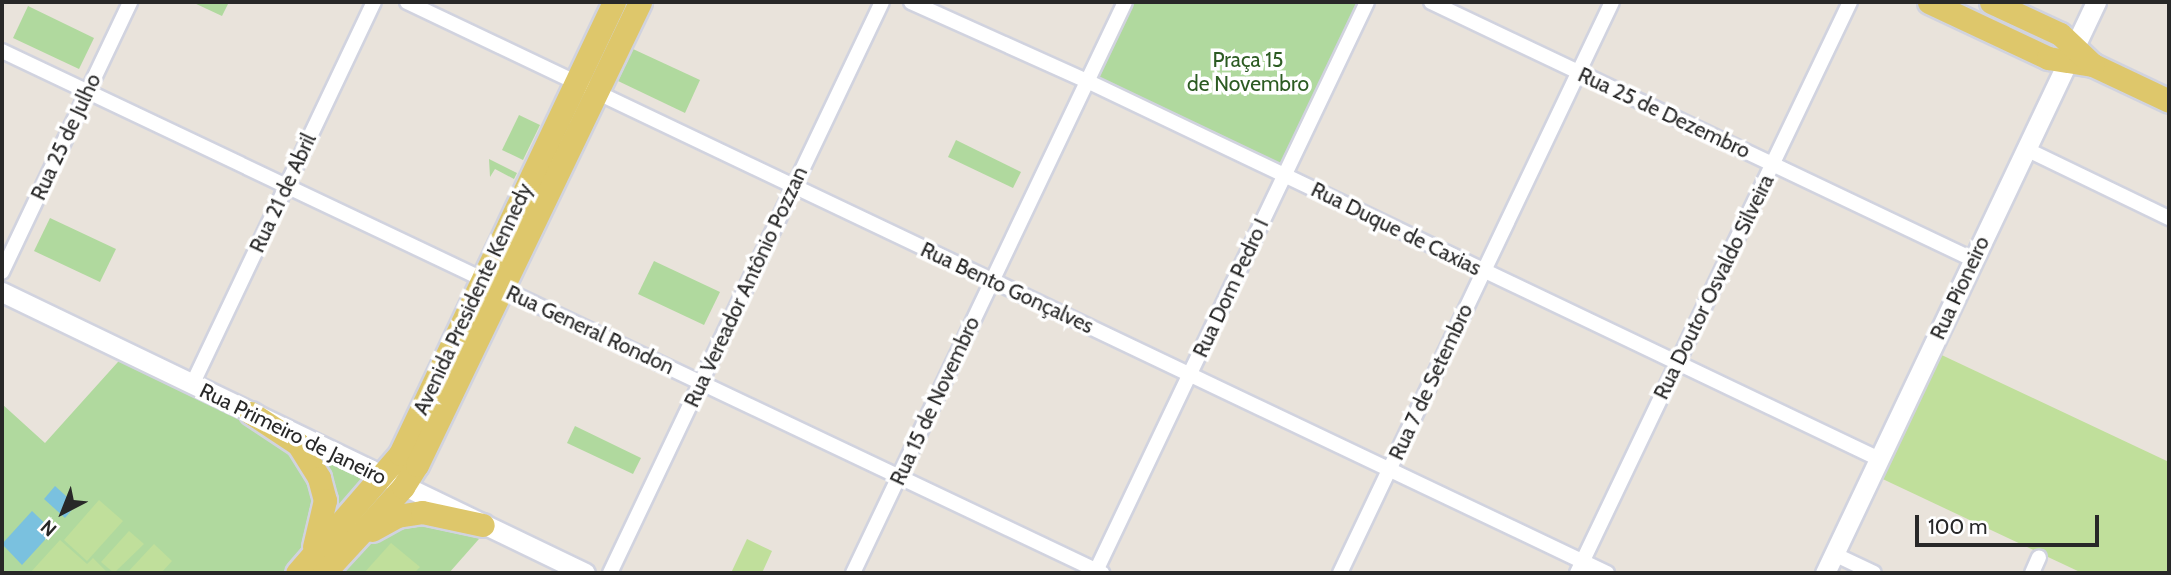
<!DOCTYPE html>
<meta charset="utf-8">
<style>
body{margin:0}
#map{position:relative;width:2171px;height:575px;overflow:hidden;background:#e9e3db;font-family:Cabin,sans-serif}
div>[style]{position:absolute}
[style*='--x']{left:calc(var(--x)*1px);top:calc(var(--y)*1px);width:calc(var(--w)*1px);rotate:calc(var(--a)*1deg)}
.green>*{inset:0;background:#b0d99e}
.pitch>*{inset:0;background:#c0df9b}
.water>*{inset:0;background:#7ac1df}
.roads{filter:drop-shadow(2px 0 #d1d3df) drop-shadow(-2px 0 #d1d3df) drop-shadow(0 2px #d1d3df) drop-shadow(0 -2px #d1d3df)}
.street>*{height:14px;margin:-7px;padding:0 7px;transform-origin:7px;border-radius:7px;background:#fff}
.secondary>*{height:19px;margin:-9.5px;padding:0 9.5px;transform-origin:9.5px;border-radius:9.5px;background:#fff}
.primary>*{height:23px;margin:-11.5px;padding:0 11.5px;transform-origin:11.5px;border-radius:11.5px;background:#dec76b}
span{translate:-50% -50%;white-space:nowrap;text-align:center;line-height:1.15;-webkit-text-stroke:7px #fff;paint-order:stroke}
.park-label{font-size:21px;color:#2c5b22}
.street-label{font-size:21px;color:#282828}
.frame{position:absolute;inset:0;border:4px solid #282828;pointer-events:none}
.north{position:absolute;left:28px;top:477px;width:70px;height:70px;-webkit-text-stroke:5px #fff;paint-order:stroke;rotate:222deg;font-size:19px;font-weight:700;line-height:28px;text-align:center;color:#282828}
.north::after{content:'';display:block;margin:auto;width:24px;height:32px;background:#282828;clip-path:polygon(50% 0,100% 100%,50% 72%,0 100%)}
.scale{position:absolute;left:1915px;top:515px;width:184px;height:32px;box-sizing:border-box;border:4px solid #282828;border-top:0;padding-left:9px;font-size:21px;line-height:24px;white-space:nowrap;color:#282828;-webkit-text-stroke:5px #fff;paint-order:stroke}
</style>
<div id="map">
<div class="green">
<div style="clip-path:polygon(192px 2px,229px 2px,222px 16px)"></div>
<div style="clip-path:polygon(1125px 2px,1367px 2px,1284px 175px,1088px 81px)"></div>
<div style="clip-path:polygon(28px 6px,94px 38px,79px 69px,13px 38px)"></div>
<div style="clip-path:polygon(633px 49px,700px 80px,685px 113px,618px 81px)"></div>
<div style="clip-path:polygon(519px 115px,540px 125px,523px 160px,502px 150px)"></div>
<div style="clip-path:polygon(956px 140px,1021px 172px,1013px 188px,948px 157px)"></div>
<div style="clip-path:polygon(489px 159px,517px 173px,514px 179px,495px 169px,490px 177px)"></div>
<div style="clip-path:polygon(50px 218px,116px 249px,100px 282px,34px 251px)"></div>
<div style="clip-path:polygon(654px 261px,720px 292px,704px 325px,638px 294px)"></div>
<div style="clip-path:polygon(126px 353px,278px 430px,325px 500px,297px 573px,2px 573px,2px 404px,45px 443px)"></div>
<div style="clip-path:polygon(575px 426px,641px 458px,633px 474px,567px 443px)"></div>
<div style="clip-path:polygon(303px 442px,376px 478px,323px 538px)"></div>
<div style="clip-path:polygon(407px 518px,486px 531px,449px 573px,329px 573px,375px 532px)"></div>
</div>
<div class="pitch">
<div style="clip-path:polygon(1931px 350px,2169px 462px,2169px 573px,2082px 573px,1872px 474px)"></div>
<div style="clip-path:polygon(99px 500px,123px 521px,87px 561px,64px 540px)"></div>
<div style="clip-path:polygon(129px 531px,144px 544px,114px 573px,101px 562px)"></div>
<div style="clip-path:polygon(747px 539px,772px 551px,762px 573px,731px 573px)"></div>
<div style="clip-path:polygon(60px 540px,87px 564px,93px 558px,108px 573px,30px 573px)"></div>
<div style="clip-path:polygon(391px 543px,420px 567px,414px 573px,364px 573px)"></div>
<div style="clip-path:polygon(154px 544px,172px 561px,161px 573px,127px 573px)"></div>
</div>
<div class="water">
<div style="clip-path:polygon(55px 486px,76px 505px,65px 518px,44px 499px)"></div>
<div style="clip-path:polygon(32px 511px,53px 531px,22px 565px,2px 544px)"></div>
</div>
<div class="roads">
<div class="street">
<div style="--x:407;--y:2;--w:1329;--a:25.45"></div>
<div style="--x:911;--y:2;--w:193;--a:24.2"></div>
<div style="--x:1087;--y:81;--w:878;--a:25.51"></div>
<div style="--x:1431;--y:2;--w:601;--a:25.41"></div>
<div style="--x:2;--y:51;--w:1218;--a:25.39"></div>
<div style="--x:2026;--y:149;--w:159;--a:25.8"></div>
<div style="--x:2;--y:272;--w:299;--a:-64.6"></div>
<div style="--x:192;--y:385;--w:424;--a:-64.6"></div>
<div style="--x:1834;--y:554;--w:44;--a:25.4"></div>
<div style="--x:610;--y:573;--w:632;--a:-64.53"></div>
<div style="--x:853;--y:573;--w:632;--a:-64.53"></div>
<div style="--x:1095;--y:573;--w:632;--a:-64.53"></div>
<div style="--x:1340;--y:573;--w:632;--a:-64.53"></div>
<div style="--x:1577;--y:573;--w:633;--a:-64.45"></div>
<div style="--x:2032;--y:573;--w:17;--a:-66"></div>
</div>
<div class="secondary">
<div style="--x:2;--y:292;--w:647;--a:25.73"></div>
<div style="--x:1825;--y:573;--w:632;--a:-64.61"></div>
</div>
<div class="primary">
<div style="--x:1929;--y:2;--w:132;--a:25.2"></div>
<div style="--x:2048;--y:58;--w:46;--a:8.8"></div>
<div style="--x:2093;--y:65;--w:84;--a:25.3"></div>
<div style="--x:1991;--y:2;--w:76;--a:24.9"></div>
<div style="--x:2060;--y:34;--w:45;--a:43.2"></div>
<div style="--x:251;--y:413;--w:56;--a:33.4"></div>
<div style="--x:298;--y:444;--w:40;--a:58"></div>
<div style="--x:319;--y:478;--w:23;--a:75"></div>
<div style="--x:325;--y:500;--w:48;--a:103.2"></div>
<div style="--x:372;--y:530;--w:29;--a:-29"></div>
<div style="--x:397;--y:516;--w:25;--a:-9"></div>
<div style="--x:422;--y:512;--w:62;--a:12"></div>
<div style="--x:297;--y:573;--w:157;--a:-49.1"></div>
<div style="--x:400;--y:454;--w:500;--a:-64.66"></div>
<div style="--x:324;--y:573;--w:117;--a:-47.4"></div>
<div style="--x:403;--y:487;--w:26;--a:-58"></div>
<div style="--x:417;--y:465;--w:514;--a:-64.28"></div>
</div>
</div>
<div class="park-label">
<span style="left:1248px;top:72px">Praça 15<br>de Novembro</span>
</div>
<div class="street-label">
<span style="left:1664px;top:113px;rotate:25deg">Rua 25 de Dezembro</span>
<span style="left:66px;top:137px;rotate:-65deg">Rua 25 de Julho</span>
<span style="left:283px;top:193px;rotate:-65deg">Rua 21 de Abril</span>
<span style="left:1396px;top:229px;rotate:26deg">Rua Duque de Caxias</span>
<span style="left:746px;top:287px;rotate:-65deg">Rua Vereador Antônio Pozzan</span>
<span style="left:1714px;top:287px;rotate:-64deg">Rua Doutor Osvaldo Silveira</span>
<span style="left:1007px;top:288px;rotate:25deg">Rua Bento Gonçalves</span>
<span style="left:1231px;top:288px;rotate:-65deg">Rua Dom Pedro I</span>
<span style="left:1960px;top:288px;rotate:-65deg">Rua Pioneiro</span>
<span style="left:473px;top:299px;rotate:-65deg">Avenida Presidente Kennedy</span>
<span style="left:590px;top:330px;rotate:25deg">Rua General Rondon</span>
<span style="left:1431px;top:382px;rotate:-65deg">Rua 7 de Setembro</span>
<span style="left:935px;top:401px;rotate:-65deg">Rua 15 de Novembro</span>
<span style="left:293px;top:434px;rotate:26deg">Rua Primeiro de Janeiro</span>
</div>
<div class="frame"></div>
<div class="north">N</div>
<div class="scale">100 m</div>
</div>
